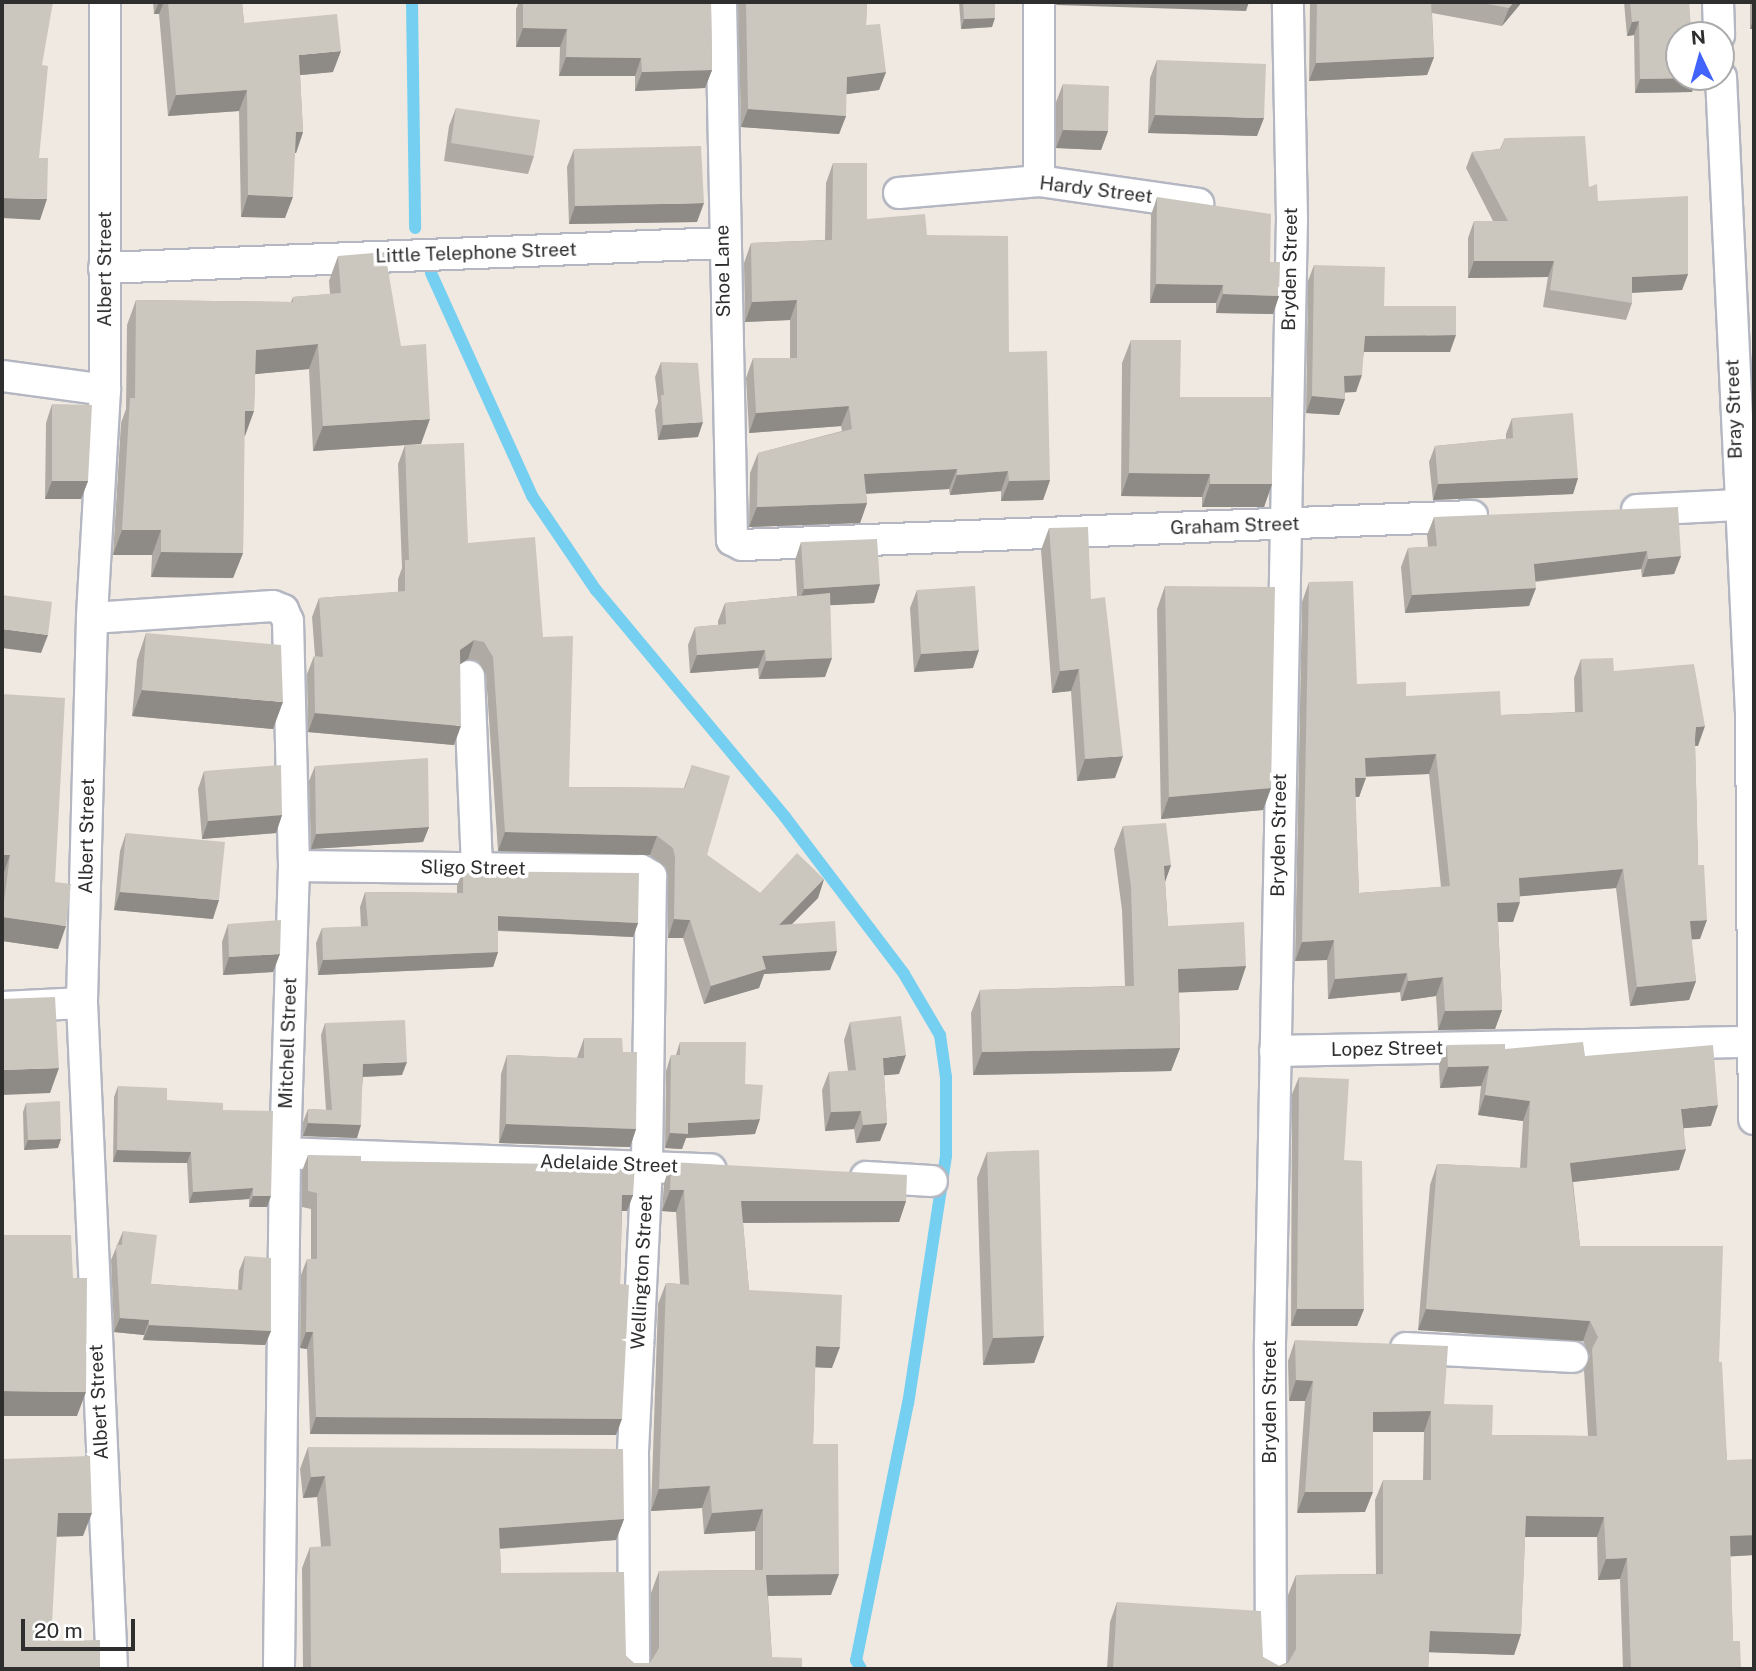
<!DOCTYPE html>
<style>
body{margin:0}
#map{position:relative;width:1756px;height:1671px;overflow:hidden;background:#efe9e1;font-family:"Public Sans",sans-serif}
div>[style]{position:absolute}
[style*='--x']{left:calc(var(--x)*1px);top:calc(var(--y)*1px);width:calc(var(--w)*1px);rotate:calc(var(--a)*1deg)}
.stream>*{height:12px;margin:-6px;padding:0 6px;transform-origin:6px;border-radius:6px;background:#75cff0}
.roads{filter:drop-shadow(2px 0 #b4b7c1) drop-shadow(-2px 0 #b4b7c1) drop-shadow(0 2px #b4b7c1) drop-shadow(0 -2px #b4b7c1)}
.minor>*{height:30px;margin:-15px;padding:0 15px;transform-origin:15px;border-radius:15px;background:#fff}
.wall>*{inset:0;background:#afaba4}
.shaded-wall>*{inset:0;background:#8e8b86}
.building>*{inset:0;background:#cbc7bf}
span{translate:-50% -50%;white-space:nowrap;text-align:center;line-height:1.15;-webkit-text-stroke:7px #fff;paint-order:stroke}
.street-label{font-size:19px;color:#2e2e2e}
.frame{position:absolute;inset:0;border:4px solid #2e2e2e;pointer-events:none}
.north{position:absolute;left:1665px;top:21px;width:70px;height:70px;box-sizing:border-box;background:#fff;border:2px solid #ababab;border-radius:50%;rotate:355deg;font-size:19px;font-weight:700;line-height:28px;text-align:center;color:#2e2e2e}
.north::after{content:'';display:block;margin:auto;width:24px;height:32px;background:#4264fb;clip-path:polygon(50% 0,100% 100%,50% 72%,0 100%)}
.scale{position:absolute;left:21px;top:1619px;width:114px;height:32px;box-sizing:border-box;border:4px solid #2e2e2e;border-top:0;padding-left:9px;font-size:21px;line-height:24px;white-space:nowrap;color:#2e2e2e;-webkit-text-stroke:5px #fff;paint-order:stroke}
</style>
<div id="map">
<div class="stream">
<div style="--x:412;--y:2;--w:226;--a:89.2"></div>
<div style="--x:431;--y:273;--w:245;--a:65.6"></div>
<div style="--x:532;--y:496;--w:114;--a:55.8"></div>
<div style="--x:596;--y:590;--w:295;--a:50.2"></div>
<div style="--x:785;--y:817;--w:197;--a:52.8"></div>
<div style="--x:904;--y:974;--w:71;--a:59.5"></div>
<div style="--x:940;--y:1035;--w:42;--a:81.9"></div>
<div style="--x:946;--y:1077;--w:79;--a:90"></div>
<div style="--x:946;--y:1156;--w:250;--a:98.7"></div>
<div style="--x:908;--y:1403;--w:262;--a:101.4"></div>
<div style="--x:856;--y:1660;--w:10;--a:61"></div>
</div>
<div class="roads">
<div class="minor">
<div style="--x:105;--y:2;--w:388;--a:90"></div>
<div style="--x:105;--y:390;--w:228;--a:93.3"></div>
<div style="--x:92;--y:618;--w:385;--a:91.5"></div>
<div style="--x:82;--y:1003;--w:667;--a:87.42"></div>
<div style="--x:721;--y:2;--w:538;--a:88.83"></div>
<div style="--x:732;--y:540;--w:11;--a:27"></div>
<div style="--x:742;--y:545;--w:731;--a:-2.27"></div>
<div style="--x:1039;--y:2;--w:179;--a:90"></div>
<div style="--x:1718;--y:2;--w:33;--a:88"></div>
<div style="--x:1721;--y:77;--w:636;--a:87.3"></div>
<div style="--x:1751;--y:712;--w:407;--a:89.6"></div>
<div style="--x:899;--y:193;--w:141;--a:-4.9"></div>
<div style="--x:1039;--y:181;--w:161;--a:8.2"></div>
<div style="--x:104;--y:268;--w:620;--a:-2.31"></div>
<div style="--x:2;--y:376;--w:104;--a:7.7"></div>
<div style="--x:1637;--y:510;--w:101;--a:-2.8"></div>
<div style="--x:92;--y:618;--w:181;--a:-3.8"></div>
<div style="--x:273;--y:606;--w:11;--a:22"></div>
<div style="--x:283;--y:610;--w:12;--a:66"></div>
<div style="--x:288;--y:621;--w:245;--a:88.6"></div>
<div style="--x:294;--y:866;--w:287;--a:91.8"></div>
<div style="--x:285;--y:1153;--w:516;--a:90.67"></div>
<div style="--x:469;--y:676;--w:192;--a:87.6"></div>
<div style="--x:294;--y:866;--w:347;--a:0.7"></div>
<div style="--x:641;--y:870;--w:12;--a:31"></div>
<div style="--x:651;--y:876;--w:289;--a:90.8"></div>
<div style="--x:647;--y:1165;--w:288;--a:92.8"></div>
<div style="--x:633;--y:1453;--w:216;--a:89.7"></div>
<div style="--x:2;--y:1007;--w:80;--a:-2.9"></div>
<div style="--x:1275;--y:1051;--w:476;--a:-1.1"></div>
<div style="--x:285;--y:1153;--w:426;--a:2.2"></div>
<div style="--x:866;--y:1177;--w:66;--a:3.5"></div>
<div style="--x:1406;--y:1348;--w:167;--a:3.1"></div>
<div style="--x:1271;--y:1669;--w:326;--a:-90.2"></div>
<div style="--x:1270;--y:1343;--w:1124;--a:-88.88"></div>
<div style="--x:1292;--y:219;--w:217;--a:-91.1"></div>
</div>
</div>
<div class="wall">
<div style="clip-path:polygon(153px 2px,242px 2px,244px 23px,333px 72px,300px 75px,303px 132px,296px 153px,295px 153px,285px 218px,241px 217px,239px 111px,168px 116px,159px 14px,154px 14px)"></div>
<div style="clip-path:polygon(519px 2px,711px 2px,712px 70px,705px 88px,635px 91px,635px 76px,559px 76px,560px 47px,516px 47px,516px 9px)"></div>
<div style="clip-path:polygon(738px 2px,867px 2px,866px 25px,886px 72px,879px 90px,846px 94px,846px 116px,839px 134px,741px 127px)"></div>
<div style="clip-path:polygon(959px 2px,995px 2px,992px 27px,961px 29px)"></div>
<div style="clip-path:polygon(1310px 2px,1522px 2px,1502px 26px,1432px 13px,1434px 57px,1427px 75px,1309px 81px)"></div>
<div style="clip-path:polygon(1624px 2px,1689px 2px,1692px 92px,1635px 93px,1634px 35px,1627px 36px)"></div>
<div style="clip-path:polygon(1750px 2px,1754px 2px,1754px 29px,1750px 29px)"></div>
<div style="clip-path:polygon(1157px 60px,1257px 136px,1148px 133px,1150px 78px)"></div>
<div style="clip-path:polygon(1063px 84px,1108px 131px,1101px 150px,1056px 148px,1056px 102px)"></div>
<div style="clip-path:polygon(456px 108px,534px 156px,528px 174px,444px 161px,449px 126px)"></div>
<div style="clip-path:polygon(1505px 138px,1589px 187px,1598px 201px,1688px 274px,1682px 290px,1632px 293px,1632px 303px,1626px 320px,1543px 307px,1548px 277px,1468px 278px,1468px 238px,1474px 221px,1493px 221px,1466px 168px,1472px 152px,1500px 149px)"></div>
<div style="clip-path:polygon(574px 149px,697px 222px,569px 224px,567px 167px)"></div>
<div style="clip-path:polygon(833px 163px,867px 219px,927px 235px,1009px 352px,1050px 480px,1043px 500px,1001px 501px,1001px 491px,950px 495px,949px 489px,866px 494px,867px 503px,860px 523px,749px 527px,750px 473px,758px 453px,842px 431px,841px 426px,749px 433px,746px 378px,753px 358px,790px 358px,790px 320px,745px 322px,744px 263px,751px 243px,825px 240px,826px 183px)"></div>
<div style="clip-path:polygon(1157px 197px,1270px 262px,1279px 296px,1273px 314px,1216px 313px,1216px 303px,1150px 303px,1151px 215px)"></div>
<div style="clip-path:polygon(338px 256px,401px 346px,421px 444px,313px 451px,309px 369px,255px 374px,254px 411px,244px 436px,243px 553px,233px 578px,151px 577px,152px 555px,113px 555px,121px 423px,126px 409px,127px 325px,136px 300px,291px 302px,293px 297px,330px 294px,329px 281px)"></div>
<div style="clip-path:polygon(1314px 265px,1384px 306px,1450px 352px,1364px 352px,1356px 392px,1345px 392px,1345px 399px,1339px 415px,1306px 413px,1308px 281px)"></div>
<div style="clip-path:polygon(1131px 340px,1180px 397px,1272px 484px,1264px 507px,1202px 507px,1202px 497px,1121px 496px,1122px 363px)"></div>
<div style="clip-path:polygon(661px 362px,698px 437px,658px 440px,655px 410px,658px 402px,655px 377px)"></div>
<div style="clip-path:polygon(52px 404px,88px 481px,81px 499px,45px 499px,46px 423px)"></div>
<div style="clip-path:polygon(1512px 418px,1578px 478px,1573px 494px,1433px 500px,1429px 462px,1435px 446px,1506px 439px,1506px 434px)"></div>
<div style="clip-path:polygon(405px 445px,468px 543px,543px 637px,569px 787px,684px 788px,692px 765px,707px 855px,760px 893px,824px 879px,818px 898px,792px 924px,837px 951px,830px 970px,764px 974px,759px 988px,704px 1004px,683px 938px,668px 938px,668px 876px,666px 867px,650px 855px,498px 851px,486px 675px,478px 661px,468px 659px,460px 664px,454px 745px,308px 732px,307px 674px,314px 656px,315px 656px,312px 617px,319px 598px,398px 592px,398px 579px,402px 568px,398px 464px)"></div>
<div style="clip-path:polygon(1434px 517px,1681px 556px,1674px 574px,1642px 577px,1641px 569px,1535px 582px,1529px 606px,1405px 613px,1401px 567px,1408px 548px,1428px 547px,1427px 535px)"></div>
<div style="clip-path:polygon(1049px 528px,1091px 599px,1115px 778px,1077px 781px,1071px 691px,1052px 693px,1041px 550px)"></div>
<div style="clip-path:polygon(801px 542px,880px 584px,874px 603px,830px 605px,825px 677px,759px 679px,758px 668px,690px 673px,688px 645px,695px 627px,718px 625px,718px 621px,725px 603px,797px 596px,795px 560px)"></div>
<div style="clip-path:polygon(evenodd,1309px 582px,1357px 684px,1406px 696px,1501px 715px,1575px 712px,1574px 678px,1581px 659px,1614px 671px,1698px 746px,1695px 746px,1700px 939px,1691px 939px,1696px 981px,1689px 1000px,1630px 1006px,1616px 888px,1520px 896px,1513px 922px,1498px 922px,1502px 1010px,1495px 1029px,1438px 1030px,1436px 996px,1401px 1001px,1400px 992px,1328px 999px,1327px 960px,1295px 961px,1302px 602px,1309px 582px,1429px 774px,1441px 887px,1359px 893px,1355px 797px,1359px 797px,1366px 776px,1429px 774px)"></div>
<div style="clip-path:polygon(1165px 586px,1271px 788px,1263px 810px,1161px 819px,1157px 609px)"></div>
<div style="clip-path:polygon(917px 590px,973px 668px,914px 672px,910px 608px)"></div>
<div style="clip-path:polygon(146px 633px,273px 729px,132px 716px,137px 660px)"></div>
<div style="clip-path:polygon(2px 694px,55px 882px,58px 949px,2px 941px)"></div>
<div style="clip-path:polygon(315px 766px,429px 827px,423px 842px,311px 849px,309px 781px)"></div>
<div style="clip-path:polygon(204px 771px,282px 815px,276px 833px,202px 839px,198px 789px)"></div>
<div style="clip-path:polygon(1123px 826px,1171px 865px,1165px 881px,1168px 926px,1246px 966px,1238px 990px,1179px 992px,1180px 1048px,1171px 1071px,973px 1075px,971px 1013px,980px 990px,1125px 986px,1122px 910px,1114px 849px)"></div>
<div style="clip-path:polygon(126px 833px,213px 919px,114px 910px,120px 851px)"></div>
<div style="clip-path:polygon(463px 871px,638px 923px,633px 937px,498px 931px,498px 952px,493px 967px,318px 975px,316px 943px,322px 928px,361px 927px,360px 907px,365px 892px,457px 893px,457px 885px)"></div>
<div style="clip-path:polygon(228px 924px,273px 972px,223px 975px,222px 942px)"></div>
<div style="clip-path:polygon(850px 1022px,899px 1074px,884px 1075px,887px 1123px,880px 1141px,856px 1143px,854px 1129px,825px 1131px,822px 1090px,829px 1072px,848px 1071px,844px 1040px)"></div>
<div style="clip-path:polygon(325px 1023px,402px 1075px,363px 1077px,357px 1138px,303px 1136px,303px 1122px,308px 1109px,326px 1110px,321px 1035px)"></div>
<div style="clip-path:polygon(584px 1038px,623px 1052px,636px 1129px,630px 1147px,499px 1143px,501px 1074px,507px 1055px,577px 1058px)"></div>
<div style="clip-path:polygon(680px 1042px,745px 1084px,755px 1134px,686px 1138px,682px 1149px,665px 1148px,666px 1071px,671px 1055px,676px 1055px)"></div>
<div style="clip-path:polygon(1447px 1045px,1585px 1056px,1711px 1126px,1684px 1128px,1679px 1170px,1573px 1182px,1580px 1246px,1719px 1362px,1727px 1460px,1754px 1555px,1730px 1556px,1733px 1641px,1741px 1669px,1623px 1669px,1620px 1579px,1598px 1580px,1597px 1537px,1525px 1537px,1521px 1634px,1514px 1655px,1429px 1652px,1428px 1669px,1107px 1669px,1110px 1622px,1117px 1602px,1263px 1657px,1279px 1666px,1288px 1662px,1288px 1595px,1296px 1575px,1376px 1574px,1375px 1500px,1383px 1480px,1423px 1480px,1424px 1432px,1373px 1432px,1365px 1512px,1297px 1513px,1305px 1401px,1289px 1401px,1288px 1361px,1295px 1340px,1444px 1404px,1492px 1435px,1588px 1436px,1584px 1370px,1590px 1356px,1583px 1341px,1418px 1330px,1430px 1185px,1437px 1164px,1520px 1168px,1523px 1121px,1478px 1115px,1481px 1086px,1440px 1088px,1439px 1065px)"></div>
<div style="clip-path:polygon(1299px 1077px,1344px 1160px,1364px 1309px,1357px 1326px,1291px 1326px,1292px 1094px)"></div>
<div style="clip-path:polygon(118px 1086px,167px 1100px,223px 1110px,267px 1207px,249px 1207px,249px 1199px,189px 1203px,187px 1163px,113px 1162px,114px 1097px)"></div>
<div style="clip-path:polygon(26px 1103px,58px 1148px,24px 1150px,23px 1112px)"></div>
<div style="clip-path:polygon(987px 1152px,1044px 1336px,1034px 1363px,983px 1365px,977px 1178px)"></div>
<div style="clip-path:polygon(308px 1155px,633px 1195px,627px 1211px,622px 1211px,616px 1435px,310px 1434px,307px 1349px,300px 1348px,301px 1275px,307px 1259px,311px 1259px,311px 1209px,302px 1207px,302px 1171px)"></div>
<div style="clip-path:polygon(671px 1162px,906px 1201px,899px 1222px,743px 1223px,749px 1290px,832px 1368px,815px 1367px,813px 1444px,831px 1595px,768px 1596px,772px 1657px,802px 1669px,303px 1669px,302px 1568px,310px 1547px,321px 1547px,317px 1497px,303px 1498px,300px 1469px,308px 1447px,624px 1519px,616px 1540px,500px 1549px,501px 1573px,626px 1656px,634px 1663px,650px 1663px,651px 1661px,651px 1593px,659px 1571px,755px 1570px,755px 1531px,704px 1534px,702px 1508px,651px 1511px,658px 1304px,666px 1283px,680px 1284px,676px 1212px,662px 1211px,664px 1183px)"></div>
<div style="clip-path:polygon(123px 1231px,151px 1284px,238px 1290px,239px 1271px,245px 1256px,271px 1331px,265px 1345px,143px 1340px,144px 1335px,114px 1332px,111px 1260px)"></div>
</div>
<div class="shaded-wall">
<div style="clip-path:polygon(159px 2px,164px 2px,159px 14px,154px 14px)"></div>
<div style="clip-path:polygon(1058px 2px,1249px 2px,1246px 11px,1056px 5px)"></div>
<div style="clip-path:polygon(1514px 2px,1522px 2px,1502px 26px,1509px 8px)"></div>
<div style="clip-path:polygon(1754px 17px,1754px 29px,1750px 29px)"></div>
<div style="clip-path:polygon(995px 18px,992px 27px,961px 29px,964px 19px)"></div>
<div style="clip-path:polygon(1639px 21px,1634px 35px,1627px 36px,1632px 22px)"></div>
<div style="clip-path:polygon(523px 28px,567px 29px,560px 47px,516px 47px)"></div>
<div style="clip-path:polygon(341px 51px,333px 72px,291px 76px,299px 55px)"></div>
<div style="clip-path:polygon(566px 57px,641px 58px,635px 76px,559px 76px)"></div>
<div style="clip-path:polygon(1434px 57px,1427px 75px,1309px 81px,1316px 63px)"></div>
<div style="clip-path:polygon(712px 70px,705px 88px,635px 91px,642px 72px)"></div>
<div style="clip-path:polygon(886px 72px,879px 90px,840px 95px,847px 77px)"></div>
<div style="clip-path:polygon(1697px 78px,1692px 92px,1635px 93px,1640px 79px)"></div>
<div style="clip-path:polygon(247px 90px,239px 111px,168px 116px,176px 95px)"></div>
<div style="clip-path:polygon(748px 109px,846px 116px,839px 134px,741px 127px)"></div>
<div style="clip-path:polygon(1155px 115px,1264px 118px,1257px 136px,1148px 133px)"></div>
<div style="clip-path:polygon(1063px 130px,1108px 131px,1101px 150px,1056px 148px)"></div>
<div style="clip-path:polygon(296px 132px,303px 132px,296px 153px,288px 153px)"></div>
<div style="clip-path:polygon(248px 195px,293px 197px,285px 218px,241px 217px)"></div>
<div style="clip-path:polygon(2px 198px,47px 199px,40px 220px,2px 218px)"></div>
<div style="clip-path:polygon(704px 203px,697px 222px,569px 224px,575px 206px)"></div>
<div style="clip-path:polygon(1474px 261px,1554px 261px,1548px 277px,1468px 278px)"></div>
<div style="clip-path:polygon(1688px 274px,1682px 290px,1626px 293px,1632px 277px)"></div>
<div style="clip-path:polygon(1156px 284px,1223px 285px,1216px 303px,1150px 303px)"></div>
<div style="clip-path:polygon(1223px 294px,1279px 296px,1273px 314px,1216px 313px)"></div>
<div style="clip-path:polygon(797px 300px,790px 320px,745px 322px,752px 302px)"></div>
<div style="clip-path:polygon(1456px 335px,1450px 352px,1359px 352px,1365px 336px)"></div>
<div style="clip-path:polygon(318px 344px,309px 369px,246px 375px,256px 350px)"></div>
<div style="clip-path:polygon(1362px 375px,1356px 392px,1338px 393px,1344px 376px)"></div>
<div style="clip-path:polygon(1312px 396px,1345px 399px,1339px 415px,1306px 413px)"></div>
<div style="clip-path:polygon(849px 406px,841px 426px,749px 433px,756px 413px)"></div>
<div style="clip-path:polygon(245px 411px,254px 411px,245px 436px,236px 436px)"></div>
<div style="clip-path:polygon(430px 419px,421px 444px,313px 451px,323px 426px)"></div>
<div style="clip-path:polygon(703px 422px,698px 437px,658px 440px,663px 425px)"></div>
<div style="clip-path:polygon(957px 469px,949px 489px,857px 494px,864px 474px)"></div>
<div style="clip-path:polygon(1008px 471px,1001px 491px,950px 495px,957px 475px)"></div>
<div style="clip-path:polygon(1129px 473px,1210px 474px,1202px 497px,1121px 496px)"></div>
<div style="clip-path:polygon(1578px 478px,1573px 494px,1433px 500px,1438px 484px)"></div>
<div style="clip-path:polygon(1050px 480px,1043px 500px,1001px 501px,1009px 481px)"></div>
<div style="clip-path:polygon(52px 481px,88px 481px,81px 499px,45px 499px)"></div>
<div style="clip-path:polygon(1210px 484px,1272px 484px,1264px 507px,1202px 507px)"></div>
<div style="clip-path:polygon(867px 503px,860px 523px,749px 527px,757px 507px)"></div>
<div style="clip-path:polygon(122px 530px,161px 530px,152px 555px,113px 555px)"></div>
<div style="clip-path:polygon(1647px 551px,1641px 569px,1527px 582px,1534px 564px)"></div>
<div style="clip-path:polygon(161px 552px,243px 553px,233px 578px,151px 577px)"></div>
<div style="clip-path:polygon(1681px 556px,1674px 574px,1642px 577px,1648px 559px)"></div>
<div style="clip-path:polygon(880px 584px,874px 603px,797px 607px,804px 589px)"></div>
<div style="clip-path:polygon(1536px 588px,1529px 606px,1405px 613px,1412px 595px)"></div>
<div style="clip-path:polygon(2px 629px,48px 635px,41px 653px,2px 648px)"></div>
<div style="clip-path:polygon(474px 640px,468px 659px,453px 669px,460px 650px)"></div>
<div style="clip-path:polygon(765px 650px,758px 668px,690px 673px,697px 655px)"></div>
<div style="clip-path:polygon(979px 650px,973px 668px,914px 672px,921px 654px)"></div>
<div style="clip-path:polygon(832px 658px,825px 677px,759px 679px,766px 661px)"></div>
<div style="clip-path:polygon(1079px 669px,1071px 691px,1052px 693px,1060px 671px)"></div>
<div style="clip-path:polygon(142px 690px,283px 702px,273px 729px,132px 716px)"></div>
<div style="clip-path:polygon(315px 713px,461px 726px,454px 745px,308px 732px)"></div>
<div style="clip-path:polygon(1705px 726px,1698px 746px,1689px 746px,1696px 727px)"></div>
<div style="clip-path:polygon(1436px 754px,1429px 774px,1358px 777px,1365px 758px)"></div>
<div style="clip-path:polygon(1123px 756px,1115px 778px,1077px 781px,1085px 759px)"></div>
<div style="clip-path:polygon(1355px 778px,1366px 778px,1359px 797px,1348px 797px)"></div>
<div style="clip-path:polygon(1271px 788px,1263px 810px,1161px 819px,1169px 797px)"></div>
<div style="clip-path:polygon(282px 815px,276px 833px,202px 839px,208px 821px)"></div>
<div style="clip-path:polygon(429px 827px,423px 842px,311px 849px,316px 834px)"></div>
<div style="clip-path:polygon(505px 832px,657px 836px,650px 855px,498px 851px)"></div>
<div style="clip-path:polygon(2px 855px,10px 855px,2px 878px)"></div>
<div style="clip-path:polygon(1171px 865px,1163px 888px,1164px 866px)"></div>
<div style="clip-path:polygon(1623px 869px,1616px 888px,1512px 897px,1519px 878px)"></div>
<div style="clip-path:polygon(824px 879px,818px 898px,772px 944px,779px 925px)"></div>
<div style="clip-path:polygon(120px 892px,219px 900px,213px 919px,114px 910px)"></div>
<div style="clip-path:polygon(1520px 902px,1513px 922px,1490px 922px,1497px 903px)"></div>
<div style="clip-path:polygon(498px 916px,638px 923px,633px 937px,493px 930px)"></div>
<div style="clip-path:polygon(2px 917px,66px 926px,58px 949px,2px 941px)"></div>
<div style="clip-path:polygon(674px 919px,690px 920px,683px 938px,668px 938px)"></div>
<div style="clip-path:polygon(1707px 920px,1700px 939px,1683px 940px,1690px 921px)"></div>
<div style="clip-path:polygon(1334px 940px,1327px 960px,1295px 961px,1302px 942px)"></div>
<div style="clip-path:polygon(837px 951px,830px 970px,764px 974px,759px 988px,704px 1004px,711px 986px,762px 956px)"></div>
<div style="clip-path:polygon(498px 952px,493px 967px,318px 975px,323px 960px)"></div>
<div style="clip-path:polygon(280px 954px,273px 972px,223px 975px,229px 957px)"></div>
<div style="clip-path:polygon(1246px 966px,1238px 990px,1170px 993px,1178px 969px)"></div>
<div style="clip-path:polygon(1407px 973px,1400px 992px,1328px 999px,1335px 979px)"></div>
<div style="clip-path:polygon(1443px 977px,1436px 996px,1401px 1001px,1408px 981px)"></div>
<div style="clip-path:polygon(1696px 981px,1689px 1000px,1630px 1006px,1637px 987px)"></div>
<div style="clip-path:polygon(1502px 1010px,1495px 1029px,1438px 1030px,1445px 1011px)"></div>
<div style="clip-path:polygon(1180px 1048px,1171px 1071px,973px 1075px,982px 1052px)"></div>
<div style="clip-path:polygon(906px 1055px,899px 1074px,877px 1076px,883px 1058px)"></div>
<div style="clip-path:polygon(407px 1062px,402px 1075px,358px 1077px,363px 1064px)"></div>
<div style="clip-path:polygon(1489px 1066px,1481px 1086px,1440px 1088px,1448px 1067px)"></div>
<div style="clip-path:polygon(59px 1068px,50px 1093px,2px 1095px,2px 1070px)"></div>
<div style="clip-path:polygon(1485px 1095px,1530px 1101px,1523px 1121px,1478px 1115px)"></div>
<div style="clip-path:polygon(1718px 1105px,1711px 1126px,1674px 1129px,1681px 1109px)"></div>
<div style="clip-path:polygon(861px 1111px,854px 1129px,825px 1131px,831px 1112px)"></div>
<div style="clip-path:polygon(760px 1119px,755px 1134px,686px 1138px,682px 1149px,665px 1148px,670px 1133px,688px 1123px)"></div>
<div style="clip-path:polygon(308px 1123px,361px 1125px,357px 1138px,303px 1136px)"></div>
<div style="clip-path:polygon(887px 1123px,880px 1141px,856px 1143px,863px 1125px)"></div>
<div style="clip-path:polygon(506px 1124px,636px 1129px,630px 1147px,499px 1143px)"></div>
<div style="clip-path:polygon(61px 1139px,58px 1148px,24px 1150px,28px 1140px)"></div>
<div style="clip-path:polygon(1686px 1149px,1679px 1170px,1563px 1183px,1570px 1163px)"></div>
<div style="clip-path:polygon(117px 1150px,191px 1152px,187px 1163px,113px 1162px)"></div>
<div style="clip-path:polygon(253px 1188px,249px 1199px,189px 1203px,193px 1192px)"></div>
<div style="clip-path:polygon(670px 1190px,684px 1190px,676px 1212px,662px 1211px)"></div>
<div style="clip-path:polygon(622px 1195px,633px 1195px,627px 1211px,616px 1211px)"></div>
<div style="clip-path:polygon(253px 1196px,271px 1196px,267px 1207px,249px 1207px)"></div>
<div style="clip-path:polygon(741px 1201px,906px 1201px,899px 1222px,734px 1223px)"></div>
<div style="clip-path:polygon(1297px 1309px,1364px 1309px,1357px 1326px,1291px 1326px)"></div>
<div style="clip-path:polygon(1426px 1309px,1590px 1321px,1583px 1341px,1418px 1330px)"></div>
<div style="clip-path:polygon(120px 1318px,149px 1320px,144px 1335px,114px 1332px)"></div>
<div style="clip-path:polygon(149px 1325px,271px 1331px,265px 1345px,143px 1340px)"></div>
<div style="clip-path:polygon(306px 1332px,313px 1332px,307px 1349px,300px 1348px)"></div>
<div style="clip-path:polygon(1044px 1336px,1034px 1363px,983px 1365px,993px 1338px)"></div>
<div style="clip-path:polygon(816px 1346px,840px 1347px,832px 1368px,808px 1367px)"></div>
<div style="clip-path:polygon(1296px 1380px,1313px 1381px,1305px 1401px,1289px 1401px)"></div>
<div style="clip-path:polygon(2px 1391px,86px 1392px,77px 1416px,2px 1416px)"></div>
<div style="clip-path:polygon(1431px 1411px,1424px 1432px,1365px 1432px,1373px 1412px)"></div>
<div style="clip-path:polygon(316px 1417px,622px 1419px,616px 1435px,310px 1434px)"></div>
<div style="clip-path:polygon(325px 1476px,317px 1497px,303px 1498px,311px 1477px)"></div>
<div style="clip-path:polygon(710px 1486px,702px 1508px,651px 1511px,659px 1489px)"></div>
<div style="clip-path:polygon(1305px 1492px,1373px 1492px,1365px 1512px,1297px 1513px)"></div>
<div style="clip-path:polygon(763px 1509px,755px 1531px,704px 1534px,712px 1513px)"></div>
<div style="clip-path:polygon(58px 1513px,92px 1513px,83px 1536px,50px 1537px)"></div>
<div style="clip-path:polygon(1526px 1516px,1604px 1517px,1597px 1537px,1518px 1537px)"></div>
<div style="clip-path:polygon(624px 1519px,616px 1540px,491px 1549px,499px 1528px)"></div>
<div style="clip-path:polygon(1754px 1535px,1754px 1555px,1722px 1557px,1730px 1536px)"></div>
<div style="clip-path:polygon(1627px 1558px,1620px 1579px,1598px 1580px,1606px 1559px)"></div>
<div style="clip-path:polygon(839px 1574px,831px 1595px,758px 1596px,766px 1575px)"></div>
<div style="clip-path:polygon(1430px 1631px,1521px 1634px,1514px 1655px,1422px 1652px)"></div>
</div>
<div class="building">
<div style="clip-path:polygon(2px 2px,53px 2px,42px 65px,48px 66px,39px 158px,48px 158px,47px 199px,2px 198px)"></div>
<div style="clip-path:polygon(168px 2px,242px 2px,244px 23px,337px 14px,341px 51px,299px 55px,303px 132px,296px 132px,293px 197px,248px 195px,247px 90px,176px 95px)"></div>
<div style="clip-path:polygon(523px 2px,711px 2px,712px 70px,642px 72px,641px 58px,566px 57px,567px 29px,523px 28px)"></div>
<div style="clip-path:polygon(746px 2px,867px 2px,866px 25px,880px 24px,886px 72px,847px 77px,846px 116px,748px 109px)"></div>
<div style="clip-path:polygon(963px 2px,995px 2px,995px 18px,964px 19px)"></div>
<div style="clip-path:polygon(1317px 2px,1431px 2px,1434px 57px,1316px 63px)"></div>
<div style="clip-path:polygon(1476px 2px,1514px 2px,1509px 8px)"></div>
<div style="clip-path:polygon(1630px 2px,1689px 2px,1691px 29px,1696px 29px,1696px 35px,1679px 35px,1679px 77px,1697px 77px,1697px 78px,1640px 79px,1639px 21px,1632px 22px)"></div>
<div style="clip-path:polygon(1157px 60px,1266px 64px,1264px 118px,1155px 115px)"></div>
<div style="clip-path:polygon(1063px 84px,1109px 86px,1108px 131px,1063px 130px)"></div>
<div style="clip-path:polygon(456px 108px,540px 120px,534px 156px,451px 143px)"></div>
<div style="clip-path:polygon(1585px 136px,1589px 187px,1597px 184px,1598px 201px,1688px 196px,1688px 274px,1632px 277px,1632px 303px,1550px 290px,1554px 261px,1474px 261px,1474px 221px,1508px 221px,1472px 152px,1501px 149px,1505px 138px)"></div>
<div style="clip-path:polygon(701px 146px,704px 203px,575px 206px,574px 149px)"></div>
<div style="clip-path:polygon(833px 163px,867px 163px,867px 219px,925px 214px,927px 235px,1008px 236px,1009px 352px,1047px 351px,1050px 480px,1009px 481px,1008px 471px,957px 475px,957px 469px,864px 474px,867px 503px,757px 507px,758px 453px,852px 429px,849px 406px,756px 413px,753px 358px,797px 358px,797px 300px,752px 302px,751px 243px,832px 240px)"></div>
<div style="clip-path:polygon(1157px 197px,1271px 214px,1270px 262px,1280px 262px,1279px 296px,1223px 294px,1223px 285px,1156px 284px)"></div>
<div style="clip-path:polygon(385px 252px,401px 346px,426px 344px,430px 419px,323px 426px,318px 344px,256px 350px,254px 411px,245px 411px,243px 553px,161px 552px,161px 530px,122px 530px,130px 398px,135px 398px,136px 300px,293px 302px,293px 297px,341px 293px,338px 256px)"></div>
<div style="clip-path:polygon(1314px 265px,1385px 267px,1384px 306px,1456px 306px,1456px 335px,1365px 336px,1362px 375px,1344px 376px,1345px 399px,1312px 396px)"></div>
<div style="clip-path:polygon(1131px 340px,1181px 340px,1180px 397px,1272px 397px,1272px 484px,1210px 484px,1210px 474px,1129px 473px)"></div>
<div style="clip-path:polygon(661px 362px,698px 363px,703px 422px,663px 425px,661px 395px,664px 395px)"></div>
<div style="clip-path:polygon(52px 404px,92px 405px,88px 481px,52px 481px)"></div>
<div style="clip-path:polygon(1573px 413px,1578px 478px,1438px 484px,1435px 446px,1513px 438px,1512px 418px)"></div>
<div style="clip-path:polygon(464px 443px,468px 543px,535px 537px,543px 637px,573px 636px,569px 787px,685px 788px,692px 765px,730px 776px,707px 855px,760px 893px,797px 853px,824px 879px,779px 925px,835px 921px,837px 951px,762px 956px,766px 969px,711px 986px,690px 920px,674px 919px,675px 857px,673px 848px,657px 836px,505px 832px,493px 657px,484px 642px,474px 640px,460px 650px,461px 726px,315px 713px,314px 656px,323px 657px,319px 598px,405px 591px,405px 560px,409px 560px,405px 445px)"></div>
<div style="clip-path:polygon(1678px 507px,1681px 556px,1648px 559px,1647px 551px,1534px 564px,1536px 588px,1412px 595px,1408px 548px,1437px 546px,1434px 517px)"></div>
<div style="clip-path:polygon(1088px 527px,1091px 599px,1105px 597px,1123px 756px,1085px 759px,1079px 669px,1060px 671px,1049px 528px)"></div>
<div style="clip-path:polygon(877px 539px,880px 584px,804px 589px,801px 542px)"></div>
<div style="clip-path:polygon(evenodd,1353px 581px,1357px 684px,1406px 682px,1406px 696px,1500px 691px,1501px 715px,1583px 712px,1581px 659px,1613px 658px,1614px 671px,1694px 664px,1705px 726px,1696px 727px,1695px 739px,1698px 865px,1704px 865px,1707px 920px,1690px 921px,1696px 981px,1637px 987px,1623px 869px,1519px 878px,1520px 902px,1497px 903px,1502px 1010px,1445px 1011px,1443px 977px,1408px 981px,1407px 973px,1335px 979px,1334px 940px,1302px 942px,1309px 582px,1353px 581px,1436px 754px,1450px 886px,1359px 893px,1355px 778px,1366px 778px,1365px 758px,1436px 754px)"></div>
<div style="clip-path:polygon(975px 586px,979px 650px,921px 654px,917px 590px)"></div>
<div style="clip-path:polygon(1165px 586px,1275px 587px,1271px 788px,1169px 797px)"></div>
<div style="clip-path:polygon(830px 593px,832px 658px,766px 661px,765px 650px,697px 655px,695px 627px,726px 624px,725px 603px)"></div>
<div style="clip-path:polygon(2px 595px,52px 602px,48px 635px,2px 629px)"></div>
<div style="clip-path:polygon(146px 633px,281px 645px,283px 702px,142px 690px)"></div>
<div style="clip-path:polygon(2px 694px,65px 698px,55px 882px,71px 884px,66px 926px,2px 917px,10px 855px,2px 855px)"></div>
<div style="clip-path:polygon(428px 758px,429px 827px,316px 834px,315px 766px)"></div>
<div style="clip-path:polygon(281px 765px,282px 815px,208px 821px,204px 771px)"></div>
<div style="clip-path:polygon(1166px 823px,1171px 865px,1164px 866px,1168px 926px,1244px 922px,1246px 966px,1178px 969px,1180px 1048px,982px 1052px,980px 990px,1134px 986px,1131px 887px,1123px 826px)"></div>
<div style="clip-path:polygon(126px 833px,225px 842px,219px 900px,120px 892px)"></div>
<div style="clip-path:polygon(463px 871px,639px 873px,638px 923px,498px 916px,498px 952px,323px 960px,322px 928px,368px 926px,365px 892px,463px 893px)"></div>
<div style="clip-path:polygon(281px 920px,280px 954px,229px 957px,228px 924px)"></div>
<div style="clip-path:polygon(55px 997px,59px 1068px,2px 1070px,2px 999px)"></div>
<div style="clip-path:polygon(901px 1016px,906px 1055px,883px 1058px,887px 1123px,863px 1125px,861px 1111px,831px 1112px,829px 1072px,856px 1070px,850px 1022px)"></div>
<div style="clip-path:polygon(405px 1020px,407px 1062px,363px 1064px,361px 1125px,308px 1123px,308px 1109px,332px 1110px,325px 1023px)"></div>
<div style="clip-path:polygon(584px 1038px,622px 1038px,623px 1052px,637px 1052px,636px 1129px,506px 1124px,507px 1055px,584px 1058px)"></div>
<div style="clip-path:polygon(680px 1042px,746px 1042px,745px 1084px,763px 1085px,760px 1119px,688px 1123px,688px 1134px,670px 1133px,671px 1055px,680px 1055px)"></div>
<div style="clip-path:polygon(1583px 1042px,1585px 1056px,1713px 1045px,1718px 1105px,1681px 1109px,1686px 1149px,1570px 1163px,1580px 1246px,1723px 1246px,1719px 1362px,1722px 1362px,1727px 1460px,1754px 1459px,1754px 1535px,1730px 1536px,1733px 1641px,1740px 1641px,1741px 1669px,1631px 1669px,1627px 1558px,1606px 1559px,1604px 1517px,1526px 1516px,1521px 1634px,1430px 1631px,1428px 1669px,1113px 1669px,1117px 1602px,1261px 1611px,1263px 1657px,1279px 1666px,1288px 1663px,1296px 1649px,1296px 1575px,1383px 1574px,1383px 1480px,1431px 1480px,1431px 1411px,1373px 1412px,1373px 1492px,1305px 1492px,1313px 1381px,1296px 1380px,1295px 1340px,1448px 1346px,1444px 1404px,1493px 1405px,1492px 1435px,1597px 1436px,1592px 1349px,1598px 1337px,1590px 1321px,1426px 1309px,1437px 1164px,1527px 1168px,1530px 1101px,1485px 1095px,1489px 1066px,1448px 1067px,1447px 1045px,1505px 1044px,1505px 1049px)"></div>
<div style="clip-path:polygon(1299px 1077px,1349px 1079px,1344px 1160px,1362px 1161px,1364px 1309px,1297px 1309px)"></div>
<div style="clip-path:polygon(118px 1086px,167px 1088px,167px 1100px,223px 1103px,223px 1110px,273px 1111px,271px 1196px,253px 1196px,253px 1188px,193px 1192px,191px 1152px,117px 1150px)"></div>
<div style="clip-path:polygon(60px 1101px,61px 1139px,28px 1140px,26px 1103px)"></div>
<div style="clip-path:polygon(1039px 1150px,1044px 1336px,993px 1338px,987px 1152px)"></div>
<div style="clip-path:polygon(308px 1155px,361px 1156px,361px 1161px,635px 1165px,633px 1195px,622px 1195px,620px 1284px,629px 1285px,622px 1419px,316px 1417px,313px 1332px,306px 1332px,307px 1259px,317px 1259px,317px 1193px,308px 1191px)"></div>
<div style="clip-path:polygon(671px 1162px,907px 1175px,906px 1201px,741px 1201px,749px 1290px,842px 1295px,840px 1347px,816px 1346px,813px 1444px,838px 1444px,839px 1574px,766px 1575px,772px 1657px,802px 1658px,802px 1669px,311px 1669px,310px 1547px,331px 1546px,325px 1476px,311px 1477px,308px 1447px,623px 1449px,624px 1519px,499px 1528px,501px 1573px,624px 1572px,626px 1656px,634px 1663px,650px 1663px,659px 1648px,659px 1571px,763px 1570px,763px 1509px,712px 1513px,710px 1486px,659px 1489px,666px 1283px,689px 1285px,684px 1190px,670px 1190px)"></div>
<div style="clip-path:polygon(123px 1231px,157px 1235px,151px 1284px,242px 1290px,245px 1256px,271px 1258px,271px 1331px,149px 1325px,149px 1320px,120px 1318px,116px 1245px,122px 1245px)"></div>
<div style="clip-path:polygon(2px 1235px,71px 1235px,73px 1278px,87px 1278px,86px 1392px,2px 1391px)"></div>
<div style="clip-path:polygon(90px 1456px,92px 1513px,58px 1513px,51px 1641px,100px 1640px,100px 1669px,2px 1669px,2px 1459px)"></div>
</div>
<div class="street-label">
<span style="left:1096px;top:190px;rotate:7deg">Hardy Street</span>
<span style="left:476px;top:253px;rotate:-2deg">Little Telephone Street</span>
<span style="left:105px;top:269px;rotate:-90deg">Albert Street</span>
<span style="left:1290px;top:269px;rotate:-89deg">Bryden Street</span>
<span style="left:723px;top:271px;rotate:-91deg">Shoe Lane</span>
<span style="left:1734px;top:409px;rotate:-92deg">Bray Street</span>
<span style="left:1235px;top:526px;rotate:-2deg">Graham Street</span>
<span style="left:1279px;top:835px;rotate:-89deg">Bryden Street</span>
<span style="left:87px;top:836px;rotate:-89deg">Albert Street</span>
<span style="left:473px;top:868px;rotate:1deg">Sligo Street</span>
<span style="left:288px;top:1043px;rotate:-88deg">Mitchell Street</span>
<span style="left:1387px;top:1049px;rotate:-1deg">Lopez Street</span>
<span style="left:609px;top:1164px;rotate:2deg">Adelaide Street</span>
<span style="left:642px;top:1272px;rotate:-87deg">Wellington Street</span>
<span style="left:99px;top:1402px;rotate:-93deg">Albert Street</span>
<span style="left:1270px;top:1402px;rotate:-90deg">Bryden Street</span>
</div>
<div class="frame"></div>
<div class="north">N</div>
<div class="scale">20 m</div>
</div>
